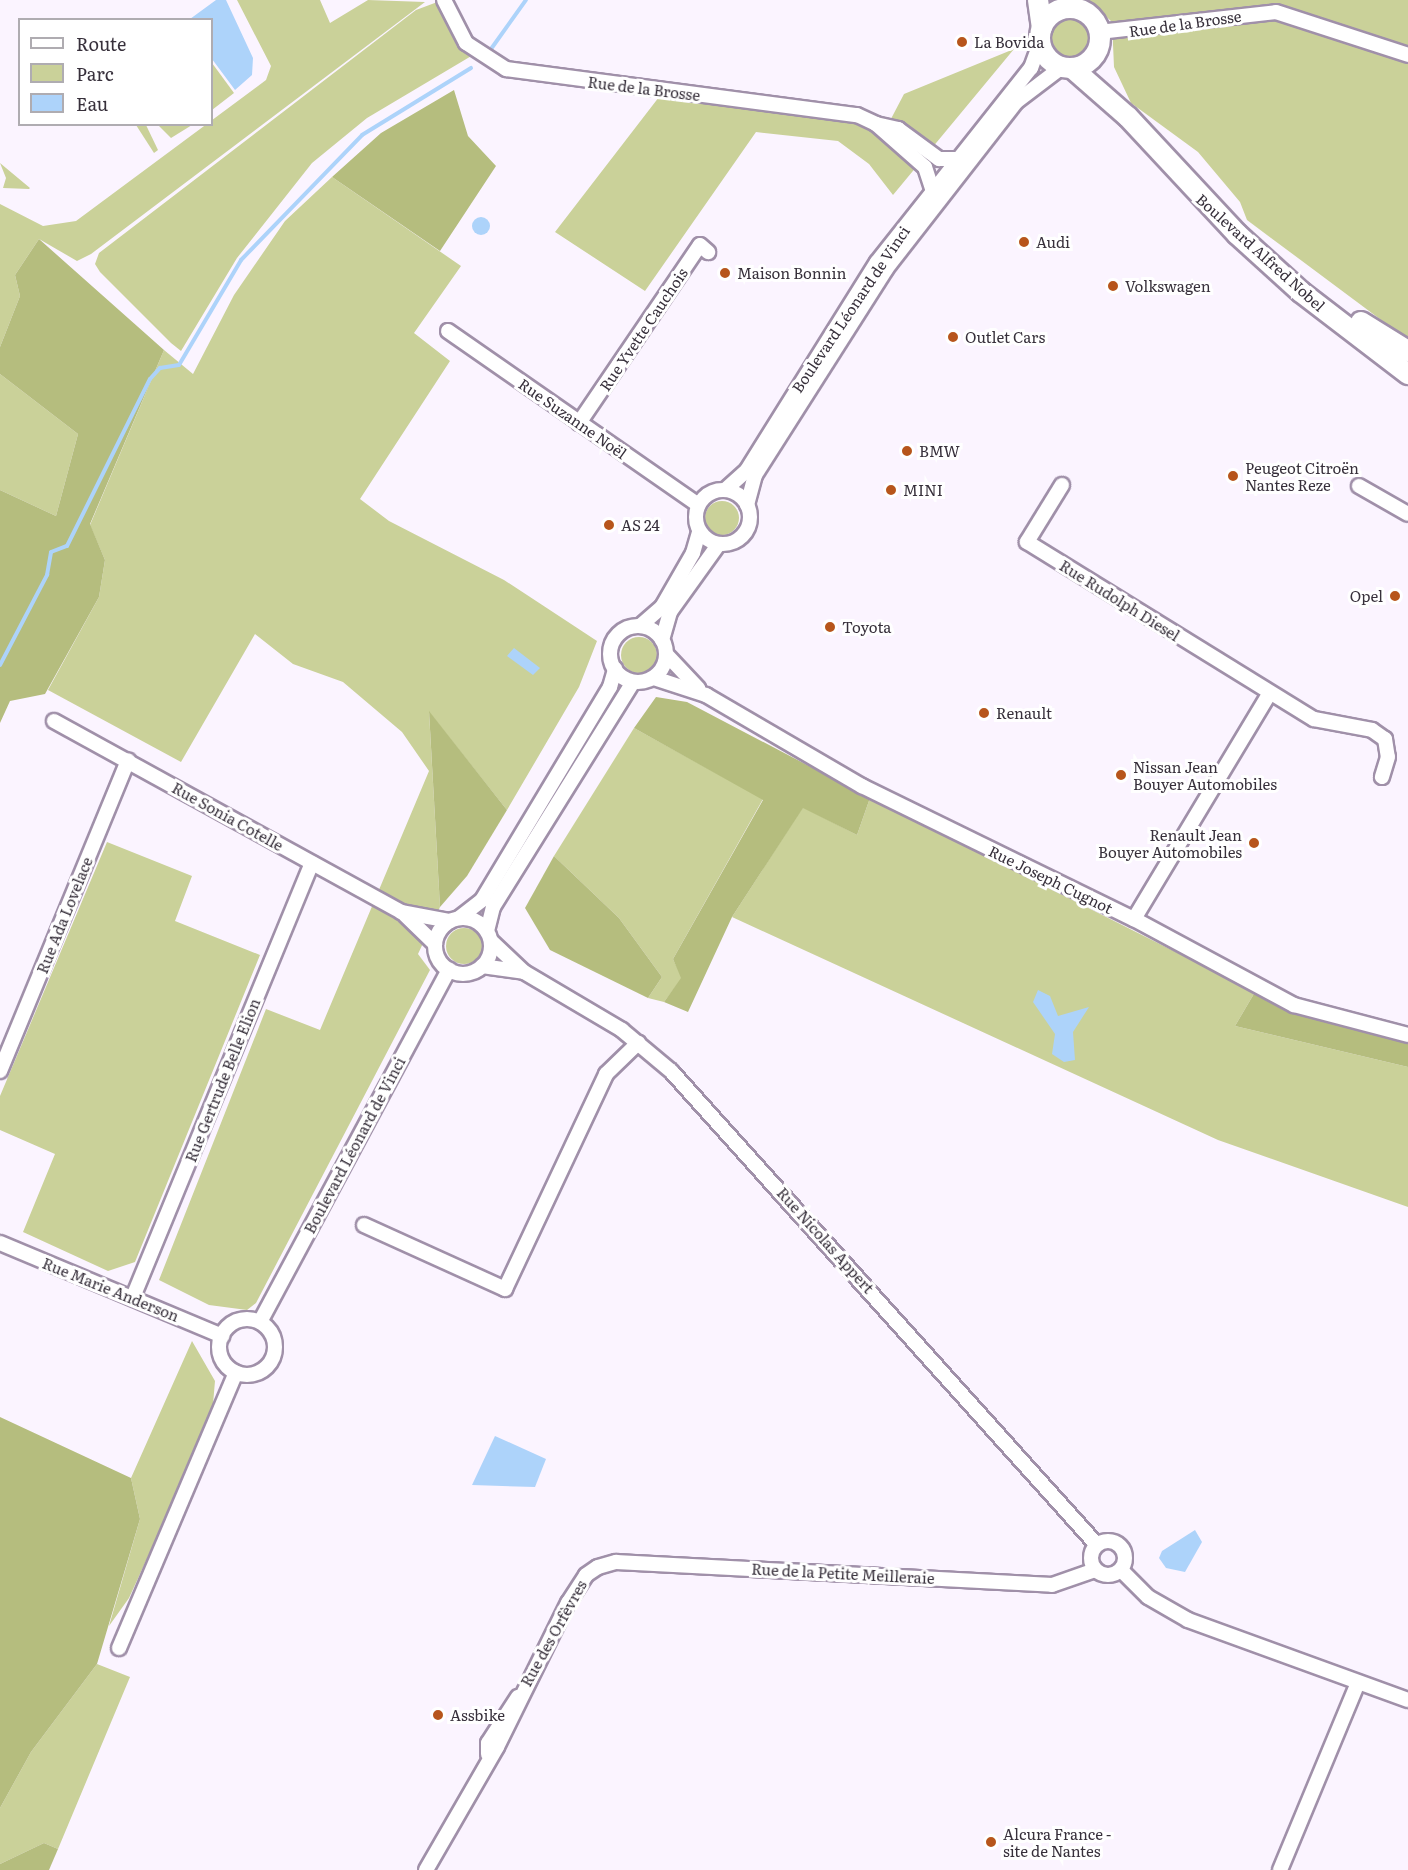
<!DOCTYPE html>
<meta charset="utf-8">
<style>
body{margin:0}
#map{position:relative;width:1408px;height:1870px;overflow:hidden;background:#fbf4ff;font-family:Literata,serif}
div>[style]{position:absolute}
[style*='--x']{left:calc(var(--x)*1px);top:calc(var(--y)*1px);width:calc(var(--w)*1px);rotate:calc(var(--a)*1deg)}
.green>*{inset:0;background:#cad199}
.round{border-radius:50%}
.forest>*{inset:0;background:#b5bd7e}
.water>*{inset:0;background:#add3fa}
.stream>*{height:4px;margin:-2px;padding:0 2px;transform-origin:2px;border-radius:2px;background:#add3fa}
.roads{filter:drop-shadow(2px 0 #a090a9) drop-shadow(-2px 0 #a090a9) drop-shadow(0 2px #a090a9) drop-shadow(0 -2px #a090a9)}
.minor>*{height:14px;margin:-7px;padding:0 7px;transform-origin:7px;border-radius:7px;background:#fff}
.minor>.ring{margin:-7px;padding:0;box-sizing:content-box;background:none;border:14px solid #fff;border-radius:50%}
.secondary>*{height:20px;margin:-10px;padding:0 10px;transform-origin:10px;border-radius:10px;background:#fff}
.secondary>.ring{margin:-10px;padding:0;box-sizing:content-box;background:none;border:20px solid #fff;border-radius:50%}
.dots>*{width:16px;height:16px;translate:-50% -50%;box-sizing:border-box;border:3px solid #fff;border-radius:50%}
span{translate:-50% -50%;white-space:nowrap;text-align:center;line-height:1.15;-webkit-text-stroke:6px #fff;paint-order:stroke}
.street-label{font-size:15px;color:#37303b}
.poi-label{font-size:15px;color:#37303b}
.left{translate:0 -50%;text-align:left}
.right{translate:-100% -50%;text-align:right}
.legend{position:absolute;left:18px;top:18px;width:195px;height:108px;box-sizing:border-box;background:#fff;border:2px solid #afacb1;margin:0;padding:8px 10px;list-style:none;font-size:18px;color:#37303b}
.legend li{display:flex;align-items:center;gap:12px;height:30px}
.legend b{width:30px;border:2px solid #afacb1}
</style>
<div id="map">
<div class="green">
<div style="clip-path:polygon(237px 0,320px 0,330px 23px,368px 0,425px 2px,91px 254px,77px 261px,39px 239px,15px 275px,20px 296px,0 347px,0 204px,43px 226px,76px 221px,266px 80px,271px 66px)"></div>
<div style="clip-path:polygon(1088px 0,1408px 0,1408px 340px,1247px 220px,1240px 202px,1198px 152px,1131px 103px,1114px 67px,1112px 22px)"></div>
<div style="clip-path:polygon(440px 1px,473px 55px,367px 118px,312px 163px,237px 258px,181px 351px,171px 343px,100px 272px,95px 264px,99px 253px,416px 10px)"></div>
<div class="round" style="left:1050px;top:17px;width:40px;height:40px"></div>
<div style="clip-path:polygon(1014px 49px,893px 195px,869px 164px,838px 141px,756px 132px,645px 291px,555px 232px,659px 97px,837px 116px,882px 136px,904px 94px)"></div>
<div style="clip-path:polygon(212px 63px,234px 93px,212px 110px)"></div>
<div style="clip-path:polygon(136px 125px,146px 125px,158px 150px,154px 153px)"></div>
<div style="clip-path:polygon(158px 125px,192px 125px,171px 138px)"></div>
<div style="clip-path:polygon(0 163px,30px 188px,29px 189px,3px 188px,6px 178px)"></div>
<div style="clip-path:polygon(332px 177px,461px 266px,414px 333px,450px 361px,360px 499px,389px 521px,504px 580px,597px 641px,579px 687px,507px 810px,429px 712px,440px 907px,418px 954px,430px 970px,256px 1303px,247px 1310px,209px 1305px,159px 1280px,266px 1009px,320px 1030px,429px 771px,402px 732px,343px 682px,293px 664px,255px 634px,181px 762px,48px 690px,99px 597px,105px 560px,90px 525px,164px 350px,193px 374px,234px 295px,285px 221px)"></div>
<div style="clip-path:polygon(0 374px,78px 434px,56px 516px,0 490px)"></div>
<div class="round" style="left:705px;top:501px;width:34px;height:34px"></div>
<div class="round" style="left:621px;top:637px;width:36px;height:36px"></div>
<div style="clip-path:polygon(634px 728px,763px 799px,673px 959px,682px 978px,664px 1002px,648px 998px,662px 977px,619px 918px,554px 856px)"></div>
<div style="clip-path:polygon(870px 798px,1255px 992px,1235px 1026px,1408px 1067px,1408px 1207px,1218px 1140px,732px 917px,803px 807px,857px 835px)"></div>
<div style="clip-path:polygon(107px 842px,192px 876px,175px 921px,260px 955px,135px 1262px,108px 1271px,23px 1232px,55px 1154px,0 1130px,0 1096px)"></div>
<div class="round" style="left:446px;top:928px;width:36px;height:36px"></div>
<div style="clip-path:polygon(192px 1341px,215px 1381px,212px 1416px,129px 1598px,109px 1626px,140px 1519px,131px 1478px)"></div>
<div style="clip-path:polygon(97px 1664px,130px 1677px,58px 1849px,44px 1843px,0 1864px,0 1808px,31px 1752px)"></div>
</div>
<div class="forest">
<div style="clip-path:polygon(454px 90px,468px 136px,496px 166px,440px 251px,332px 177px,381px 133px)"></div>
<div style="clip-path:polygon(39px 239px,164px 350px,90px 524px,105px 560px,99px 597px,45px 694px,10px 701px,0 723px,0 490px,56px 516px,78px 434px,0 374px,0 347px,20px 296px,15px 275px)"></div>
<div style="clip-path:polygon(656px 697px,687px 702px,870px 798px,857px 835px,803px 808px,732px 917px,688px 1012px,664px 1002px,681px 978px,673px 959px,763px 800px,634px 728px)"></div>
<div style="clip-path:polygon(429px 711px,507px 810px,467px 876px,440px 907px)"></div>
<div style="clip-path:polygon(554px 856px,619px 918px,662px 977px,648px 998px,550px 950px,525px 908px)"></div>
<div style="clip-path:polygon(1255px 992px,1287px 1009px,1408px 1043px,1408px 1067px,1235px 1026px)"></div>
<div style="clip-path:polygon(0 1417px,131px 1478px,140px 1519px,97px 1664px,31px 1752px,0 1808px)"></div>
<div style="clip-path:polygon(44px 1843px,58px 1849px,49px 1870px,0 1870px,0 1864px)"></div>
</div>
<div class="water">
<div style="clip-path:polygon(216px 0,226px 0,253px 58px,252px 75px,235px 90px,212px 59px,212px 20px,190px 19px)"></div>
<div class="round" style="left:472px;top:217px;width:18px;height:18px"></div>
<div style="clip-path:polygon(514px 648px,540px 668px,533px 675px,507px 656px)"></div>
<div style="clip-path:polygon(1038px 990px,1050px 996px,1058px 1016px,1089px 1007px,1073px 1032px,1075px 1060px,1064px 1062px,1052px 1054px,1055px 1034px,1033px 1002px)"></div>
<div style="clip-path:polygon(495px 1436px,546px 1459px,535px 1487px,472px 1485px)"></div>
<div style="clip-path:polygon(1195px 1530px,1202px 1542px,1185px 1572px,1166px 1568px,1159px 1558px,1162px 1551px)"></div>
</div>
<div class="stream">
<div style="--x:491;--y:49;--w:60;--a:-54.5"></div>
<div style="--x:0;--y:665;--w:102;--a:-62.4"></div>
<div style="--x:47;--y:575;--w:23;--a:-80"></div>
<div style="--x:51;--y:552;--w:17;--a:-21"></div>
<div style="--x:67;--y:546;--w:186;--a:-63.6"></div>
<div style="--x:150;--y:379;--w:15;--a:-48"></div>
<div style="--x:160;--y:368;--w:19;--a:-9"></div>
<div style="--x:179;--y:365;--w:122;--a:-59.4"></div>
<div style="--x:241;--y:260;--w:174;--a:-45.9"></div>
<div style="--x:362;--y:135;--w:128;--a:-31.6"></div>
</div>
<div class="roads">
<div class="minor">
<div style="--x:444;--y:0;--w:48;--a:62.9"></div>
<div style="--x:466;--y:43;--w:48;--a:33"></div>
<div style="--x:506;--y:69;--w:354;--a:7.5"></div>
<div style="--x:857;--y:115;--w:21;--a:25"></div>
<div style="--x:876;--y:124;--w:65;--a:41.3"></div>
<div style="--x:925;--y:167;--w:23;--a:72"></div>
<div style="--x:1099;--y:32;--w:178;--a:-6.4"></div>
<div style="--x:1276;--y:12;--w:139;--a:18"></div>
<div style="--x:876;--y:124;--w:23;--a:13"></div>
<div style="--x:898;--y:129;--w:51;--a:36.2"></div>
<div style="--x:939;--y:159;--w:17;--a:0"></div>
<div style="--x:448;--y:331;--w:305;--a:34.8"></div>
<div style="--x:579;--y:423;--w:215;--a:-55.8"></div>
<div style="--x:700;--y:245;--w:11;--a:41"></div>
<div style="--x:1062;--y:485;--w:67;--a:121.6"></div>
<div style="--x:1027;--y:542;--w:337;--a:31.7"></div>
<div style="--x:1314;--y:719;--w:59;--a:10.7"></div>
<div style="--x:1372;--y:730;--w:16;--a:35"></div>
<div style="--x:1385;--y:739;--w:18;--a:81"></div>
<div style="--x:1388;--y:757;--w:21;--a:107"></div>
<div style="--x:1359;--y:486;--w:56;--a:29.7"></div>
<div class="ring" style="left:696px;top:490px;width:40px;height:40px"></div>
<div style="--x:725;--y:490;--w:30;--a:-42"></div>
<div style="--x:747;--y:470;--w:245;--a:-58"></div>
<div style="--x:877;--y:262;--w:248;--a:-51.6"></div>
<div style="--x:1031;--y:68;--w:27;--a:-70"></div>
<div style="--x:747;--y:505;--w:31;--a:-75"></div>
<div style="--x:755;--y:475;--w:244;--a:-57.5"></div>
<div style="--x:886;--y:269;--w:212;--a:-52.1"></div>
<div style="--x:1016;--y:102;--w:58;--a:-37.3"></div>
<div style="--x:640;--y:626;--w:29;--a:-41"></div>
<div style="--x:662;--y:607;--w:62;--a:-60.1"></div>
<div style="--x:693;--y:553;--w:22;--a:-74"></div>
<div class="ring" style="left:610px;top:626px;width:42px;height:42px"></div>
<div style="--x:662;--y:640;--w:29;--a:-74"></div>
<div style="--x:670;--y:612;--w:82;--a:-54.4"></div>
<div style="--x:666;--y:654;--w:47;--a:46.7"></div>
<div style="--x:654;--y:678;--w:55;--a:18.1"></div>
<div style="--x:706;--y:695;--w:181;--a:30.3"></div>
<div style="--x:862;--y:786;--w:303;--a:26.1"></div>
<div style="--x:1134;--y:919;--w:182;--a:28.3"></div>
<div style="--x:1294;--y:1005;--w:118;--a:14.7"></div>
<div style="--x:54;--y:721;--w:396;--a:28.8"></div>
<div style="--x:401;--y:912;--w:50;--a:10.4"></div>
<div style="--x:405;--y:915;--w:42;--a:44"></div>
<div style="--x:459;--y:918;--w:29;--a:-38"></div>
<div style="--x:482;--y:900;--w:249;--a:-59"></div>
<div style="--x:610;--y:687;--w:19;--a:-74"></div>
<div class="ring" style="left:435px;top:918px;width:42px;height:42px"></div>
<div style="--x:1134;--y:919;--w:264;--a:-59"></div>
<div style="--x:487;--y:931;--w:25;--a:-76"></div>
<div style="--x:493;--y:907;--w:265;--a:-58.1"></div>
<div style="--x:482;--y:966;--w:42;--a:8.1"></div>
<div style="--x:524;--y:972;--w:45;--a:-136.8"></div>
<div style="--x:524;--y:972;--w:114;--a:30.6"></div>
<div style="--x:622;--y:1030;--w:64;--a:39.9"></div>
<div style="--x:671;--y:1071;--w:637;--a:48.05"></div>
<div style="--x:0;--y:1071;--w:336;--a:-67.6"></div>
<div style="--x:364;--y:1225;--w:155;--a:24.4"></div>
<div style="--x:505;--y:1289;--w:238;--a:-64.8"></div>
<div style="--x:606;--y:1074;--w:45;--a:-44.1"></div>
<div style="--x:0;--y:1243;--w:241;--a:22.7"></div>
<div style="--x:133;--y:1297;--w:469;--a:-67.6"></div>
<div class="ring" style="left:219px;top:1319px;width:42px;height:42px"></div>
<div style="--x:260;--y:1322;--w:400;--a:-61.8"></div>
<div class="ring" style="left:1091px;top:1541px;width:20px;height:20px"></div>
<div style="--x:1121;--y:1570;--w:38;--a:45"></div>
<div style="--x:1148;--y:1597;--w:46;--a:29.9"></div>
<div style="--x:1188;--y:1620;--w:234;--a:20"></div>
<div style="--x:119;--y:1648;--w:299;--a:-67"></div>
<div style="--x:488;--y:1754;--w:11;--a:-90"></div>
<div style="--x:488;--y:1743;--w:55;--a:-56.9"></div>
<div style="--x:426;--y:1870;--w:142;--a:-60"></div>
<div style="--x:497;--y:1747;--w:161;--a:-63.8"></div>
<div style="--x:568;--y:1603;--w:33;--a:-57"></div>
<div style="--x:586;--y:1575;--w:14;--a:-34"></div>
<div style="--x:598;--y:1567;--w:19;--a:-16"></div>
<div style="--x:616;--y:1562;--w:437;--a:3"></div>
<div style="--x:1052;--y:1585;--w:46;--a:-19.2"></div>
<div style="--x:1280;--y:1870;--w:203;--a:-67.4"></div>
</div>
<div class="secondary">
<div style="--x:1038;--y:0;--w:28;--a:82"></div>
<div class="ring" style="left:1040px;top:8px;width:40px;height:40px"></div>
<div style="--x:1072;--y:68;--w:74;--a:41.2"></div>
<div style="--x:1128;--y:117;--w:160;--a:47"></div>
<div style="--x:1237;--y:234;--w:86;--a:42.2"></div>
<div style="--x:1301;--y:292;--w:135;--a:37.5"></div>
<div style="--x:1361;--y:322;--w:55;--a:31.7"></div>
</div>
</div>
<div class="dots">
<div style="left:962px;top:42px;background:#b7551b"></div>
<div style="left:1024px;top:242px;background:#b7551b"></div>
<div style="left:725px;top:273px;background:#b7551b"></div>
<div style="left:1113px;top:286px;background:#b7551b"></div>
<div style="left:953px;top:337px;background:#b7551b"></div>
<div style="left:907px;top:451px;background:#b7551b"></div>
<div style="left:1233px;top:476px;background:#b7551b"></div>
<div style="left:891px;top:490px;background:#b7551b"></div>
<div style="left:609px;top:525px;background:#b7551b"></div>
<div style="left:1395px;top:596px;background:#b7551b"></div>
<div style="left:830px;top:627px;background:#b7551b"></div>
<div style="left:984px;top:713px;background:#b7551b"></div>
<div style="left:1121px;top:775px;background:#b7551b"></div>
<div style="left:1254px;top:843px;background:#b7551b"></div>
<div style="left:438px;top:1715px;background:#b7551b"></div>
<div style="left:991px;top:1842px;background:#b7551b"></div>
</div>
<div class="street-label">
<span style="left:1185px;top:23px;rotate:-8deg">Rue de la Brosse</span>
<span style="left:644px;top:88px;rotate:7deg">Rue de la Brosse</span>
<span style="left:1261px;top:252px;rotate:42deg">Boulevard Alfred Nobel</span>
<span style="left:850px;top:309px;rotate:-56deg">Boulevard Léonard de Vinci</span>
<span style="left:643px;top:329px;rotate:-56deg">Rue Yvette Cauchois</span>
<span style="left:573px;top:418px;rotate:35deg">Rue Suzanne Noël</span>
<span style="left:1120px;top:600px;rotate:32deg">Rue Rudolph Diesel</span>
<span style="left:228px;top:816px;rotate:29deg">Rue Sonia Cotelle</span>
<span style="left:1051px;top:879px;rotate:26deg">Rue Joseph Cugnot</span>
<span style="left:64px;top:915px;rotate:-68deg">Rue Ada Lovelace</span>
<span style="left:222px;top:1080px;rotate:-68deg">Rue Gertrude Belle Elion</span>
<span style="left:354px;top:1145px;rotate:-62deg">Boulevard Léonard de Vinci</span>
<span style="left:826px;top:1240px;rotate:48deg">Rue Nicolas Appert</span>
<span style="left:111px;top:1289px;rotate:22deg">Rue Marie Anderson</span>
<span style="left:843px;top:1573px;rotate:3deg">Rue de la Petite Meilleraie</span>
<span style="left:553px;top:1633px;rotate:-61deg">Rue des Orfèvres</span>
</div>
<div class="poi-label">
<span class="left" style="left:974px;top:42px">La Bovida</span>
<span class="left" style="left:1036px;top:242px">Audi</span>
<span class="left" style="left:737px;top:273px">Maison Bonnin</span>
<span class="left" style="left:1125px;top:286px">Volkswagen</span>
<span class="left" style="left:965px;top:337px">Outlet Cars</span>
<span class="left" style="left:919px;top:451px">BMW</span>
<span class="left" style="left:1245px;top:476px">Peugeot Citroën<br>Nantes Reze</span>
<span class="left" style="left:903px;top:490px">MINI</span>
<span class="left" style="left:621px;top:525px">AS 24</span>
<span class="right" style="left:1383px;top:596px">Opel</span>
<span class="left" style="left:842px;top:627px">Toyota</span>
<span class="left" style="left:996px;top:713px">Renault</span>
<span class="left" style="left:1133px;top:775px">Nissan Jean<br>Bouyer Automobiles</span>
<span class="right" style="left:1242px;top:843px">Renault Jean<br>Bouyer Automobiles</span>
<span class="left" style="left:450px;top:1715px">Assbike</span>
<span class="left" style="left:1003px;top:1842px">Alcura France -<br>site de Nantes</span>
</div>
<ul class="legend">
<li><b style="height:8px;background:#fff"></b>Route</li>
<li><b style="height:16px;background:#cad199"></b>Parc</li>
<li><b style="height:16px;background:#add3fa"></b>Eau</li>
</ul>
</div>
